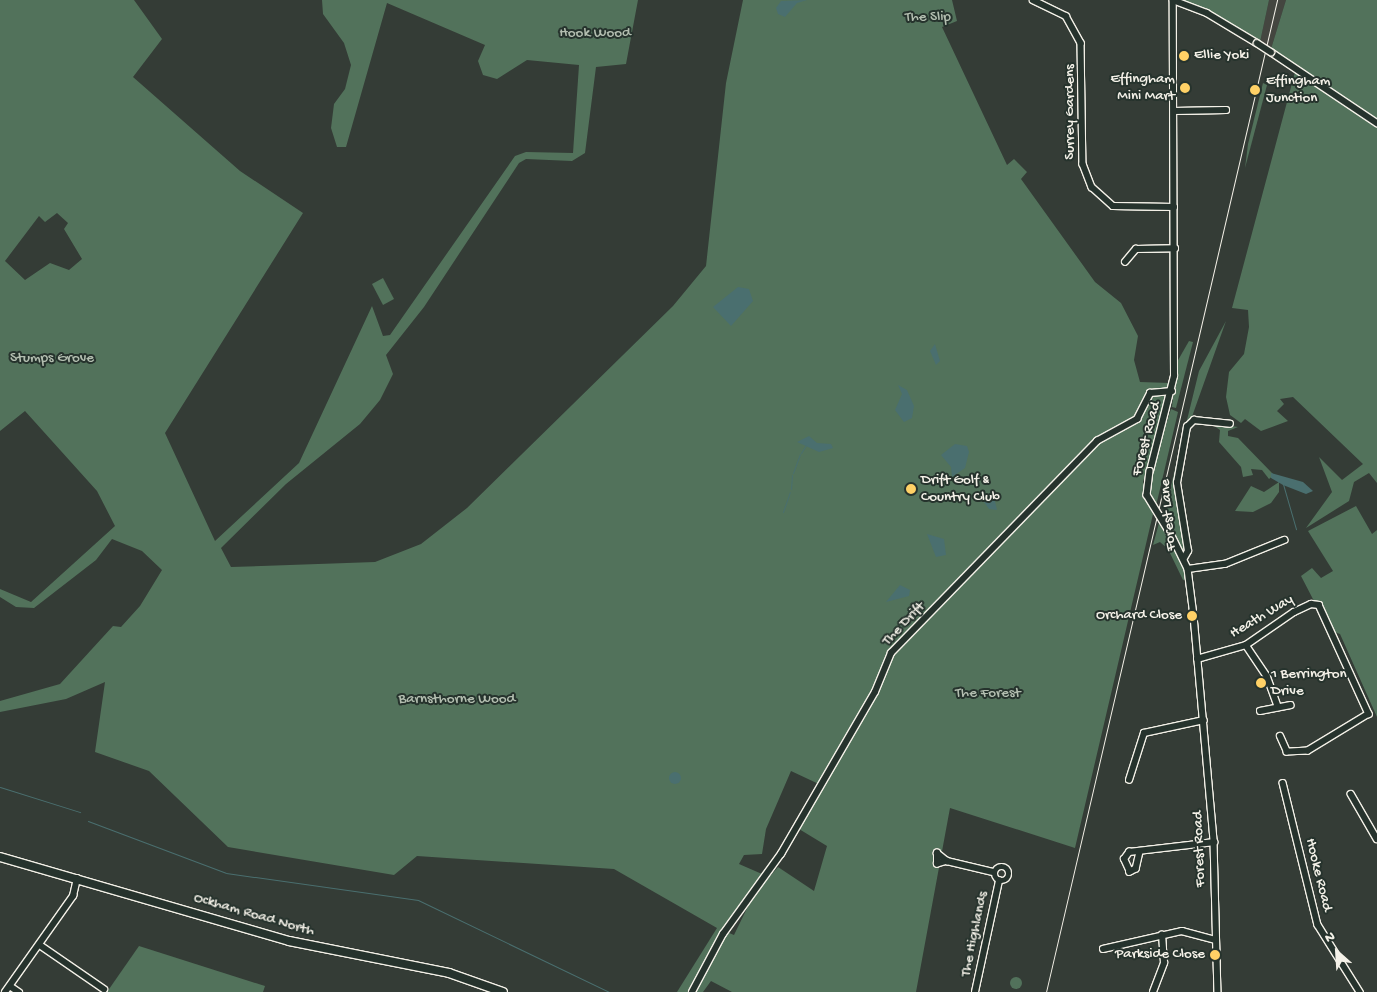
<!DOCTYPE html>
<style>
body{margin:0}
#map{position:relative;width:1377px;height:992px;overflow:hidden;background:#343c36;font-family:"Gochi Hand",sans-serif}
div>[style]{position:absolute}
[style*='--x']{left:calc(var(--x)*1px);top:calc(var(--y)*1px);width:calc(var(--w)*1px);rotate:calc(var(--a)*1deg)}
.built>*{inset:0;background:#444640}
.green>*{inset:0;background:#52725b}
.round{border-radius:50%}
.water>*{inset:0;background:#4a6f6f}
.stream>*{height:1px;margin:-0.5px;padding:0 0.5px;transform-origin:0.5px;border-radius:0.5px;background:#4a6f6f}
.roads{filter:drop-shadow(1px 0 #f4f1e8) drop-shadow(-1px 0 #f4f1e8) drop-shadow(0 1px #f4f1e8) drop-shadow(0 -1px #f4f1e8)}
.minor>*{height:5.5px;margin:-2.75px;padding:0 2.75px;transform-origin:2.75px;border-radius:2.75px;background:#26332d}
.minor>.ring{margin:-2.75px;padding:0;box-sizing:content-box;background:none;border:5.5px solid #26332d;border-radius:50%}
.major>*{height:8px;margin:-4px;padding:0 4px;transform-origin:4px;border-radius:4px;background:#26332d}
.rail>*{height:1px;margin:-0.5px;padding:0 0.5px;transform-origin:0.5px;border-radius:0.5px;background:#f4f1e8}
.bridges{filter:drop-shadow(1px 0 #f4f1e8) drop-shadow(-1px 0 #f4f1e8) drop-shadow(0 1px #f4f1e8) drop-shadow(0 -1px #f4f1e8)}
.minor-bridge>*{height:5.5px;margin:-2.75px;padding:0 2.75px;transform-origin:2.75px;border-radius:2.75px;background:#26332d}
.dots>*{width:14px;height:14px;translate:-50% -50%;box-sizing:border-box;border:2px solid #26332d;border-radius:50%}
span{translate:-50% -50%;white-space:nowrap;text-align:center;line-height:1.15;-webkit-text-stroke:4px #26332d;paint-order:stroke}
.park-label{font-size:15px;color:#b3beb0}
.poi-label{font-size:15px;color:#f4f1e8}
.left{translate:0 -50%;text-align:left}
.right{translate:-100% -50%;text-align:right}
.street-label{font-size:15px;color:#f4f1e8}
.north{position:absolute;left:1312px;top:927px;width:50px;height:50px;-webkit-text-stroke:4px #26332d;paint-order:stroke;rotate:334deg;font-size:14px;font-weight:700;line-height:20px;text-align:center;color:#f4f1e8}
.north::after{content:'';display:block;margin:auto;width:18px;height:22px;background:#f4f1e8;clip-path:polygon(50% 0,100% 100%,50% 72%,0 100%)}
</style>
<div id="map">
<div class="built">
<div style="clip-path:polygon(1269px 0,1286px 0,1271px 49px,1260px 42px)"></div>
</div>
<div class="green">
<div style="clip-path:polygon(evenodd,0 0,134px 0,162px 39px,133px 77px,240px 171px,303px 213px,165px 433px,215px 541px,299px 463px,372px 306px,383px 336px,390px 335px,515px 156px,526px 152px,573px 153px,579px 65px,527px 60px,497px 79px,483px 75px,478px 61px,485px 45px,387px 3px,346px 147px,337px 147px,331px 128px,334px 104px,345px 89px,351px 65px,344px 43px,323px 14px,322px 0,638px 0,626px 64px,596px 67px,585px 153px,572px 161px,526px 159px,519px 163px,424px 307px,386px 355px,393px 374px,380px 400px,360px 424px,286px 484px,221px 548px,231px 567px,375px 562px,421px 544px,467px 508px,673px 306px,706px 266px,726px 83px,743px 0,952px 0,957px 21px,942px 27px,1007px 165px,1014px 159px,1027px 172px,1021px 179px,1095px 282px,1121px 303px,1138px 336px,1134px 360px,1140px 382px,1170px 383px,1143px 482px,1153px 514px,1075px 848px,950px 808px,916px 992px,732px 992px,711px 981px,703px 992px,677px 992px,717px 928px,614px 869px,417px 856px,394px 875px,228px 847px,149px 771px,95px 752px,105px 682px,66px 699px,0 712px,0 701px,60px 684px,113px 626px,121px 627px,140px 606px,162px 570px,142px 551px,112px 539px,96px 560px,34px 608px,16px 607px,0 597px,0 589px,31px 602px,115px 526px,97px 491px,25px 411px,0 431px,0 0,57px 213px,68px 223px,64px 229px,82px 259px,69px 270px,50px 263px,25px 280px,5px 261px,39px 216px,45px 222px,57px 213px,0 0,791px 771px,823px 786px,799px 829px,827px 846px,814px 891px,778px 867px,753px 896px,734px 935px,722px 930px,762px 874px,739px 864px,744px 855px,762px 854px,766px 829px,791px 771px)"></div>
<div style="clip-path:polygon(1180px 0,1269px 0,1260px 42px,1197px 5px)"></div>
<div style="clip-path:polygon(1286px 0,1377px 0,1377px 483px,1369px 473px,1354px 482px,1349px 501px,1306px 528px,1332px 492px,1319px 457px,1342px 480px,1363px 464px,1293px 397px,1280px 399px,1284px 404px,1277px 411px,1288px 421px,1261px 431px,1245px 419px,1241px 423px,1230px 415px,1226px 397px,1229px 372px,1244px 354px,1249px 327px,1248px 310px,1232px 308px,1295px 72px,1271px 49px)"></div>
<div style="clip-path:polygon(1263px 83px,1267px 85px,1245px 168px,1248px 144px)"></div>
<div style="clip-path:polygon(383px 278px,394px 299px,383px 305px,372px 284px)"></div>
<div style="clip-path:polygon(1226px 321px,1178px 456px,1175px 479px,1184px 553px,1163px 518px,1199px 371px)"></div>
<div style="clip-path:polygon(1189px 341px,1193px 342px,1176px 408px,1172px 407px,1177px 362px)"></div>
<div style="clip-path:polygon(1171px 409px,1178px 412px,1156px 506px,1149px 488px,1152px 468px)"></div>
<div style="clip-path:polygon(1210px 423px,1238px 427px,1228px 431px,1228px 436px,1238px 438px,1274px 475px,1269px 479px,1262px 470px,1251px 469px,1253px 475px,1243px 477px,1241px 467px,1219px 442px,1220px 430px)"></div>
<div style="clip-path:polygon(1279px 482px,1279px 492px,1271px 503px,1253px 512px,1235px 511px,1251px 486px,1264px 492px)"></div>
<div style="clip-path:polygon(1356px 506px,1372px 534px,1377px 530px,1377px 717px,1340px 634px,1329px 630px,1301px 576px,1312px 568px,1321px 578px,1333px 571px,1308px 531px)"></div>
<div style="clip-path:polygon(1159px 523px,1175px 546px,1188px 579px,1183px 580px,1168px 549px,1160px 542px,1153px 545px)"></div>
<div style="clip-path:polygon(139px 946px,265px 986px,263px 992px,107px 992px)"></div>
<div class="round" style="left:1010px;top:977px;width:12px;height:12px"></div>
</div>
<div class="water">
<div style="clip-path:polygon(807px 0,797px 3px,785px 17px,778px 14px,776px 8px,781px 1px)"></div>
<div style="clip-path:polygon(738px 287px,749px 289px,753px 301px,731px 326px,713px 307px)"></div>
<div style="clip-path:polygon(935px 344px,940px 361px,936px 365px,930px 351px)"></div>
<div style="clip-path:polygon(898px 385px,907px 390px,914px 406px,912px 418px,904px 422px,895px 410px,902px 394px)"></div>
<div style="clip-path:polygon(809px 436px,817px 443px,831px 444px,833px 448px,819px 452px,797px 442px)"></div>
<div style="clip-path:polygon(955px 444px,967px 446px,969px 452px,965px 468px,952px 477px,951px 467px,941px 455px)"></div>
<div style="clip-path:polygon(1271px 473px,1303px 482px,1313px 491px,1306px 494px,1283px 485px,1271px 478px)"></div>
<div style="clip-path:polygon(979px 495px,994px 497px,997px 510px,989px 509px)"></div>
<div style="clip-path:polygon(927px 534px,944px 539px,946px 555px,936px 557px)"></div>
<div style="clip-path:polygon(900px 585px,910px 590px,909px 596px,886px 602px)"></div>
<div class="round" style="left:669px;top:772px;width:12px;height:12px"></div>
</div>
<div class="stream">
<div style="--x:801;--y:453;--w:9;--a:-58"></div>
<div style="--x:793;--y:473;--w:20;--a:-70"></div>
<div style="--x:1283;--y:484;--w:47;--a:73.9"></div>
<div style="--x:791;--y:489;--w:14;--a:-86"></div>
<div style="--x:783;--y:512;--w:21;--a:-71"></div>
<div style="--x:0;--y:787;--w:84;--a:17.4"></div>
<div style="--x:88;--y:821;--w:147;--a:20.6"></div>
<div style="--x:226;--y:873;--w:194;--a:8"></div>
<div style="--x:418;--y:900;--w:212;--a:25.7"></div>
</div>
<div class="roads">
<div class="minor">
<div style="--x:1033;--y:0;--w:37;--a:26"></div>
<div style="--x:1066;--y:16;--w:31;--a:61"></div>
<div style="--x:1081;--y:43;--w:121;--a:89.1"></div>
<div style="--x:1083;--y:164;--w:25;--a:69"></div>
<div style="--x:1092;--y:187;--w:28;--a:42"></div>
<div style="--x:1113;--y:206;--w:61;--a:0.9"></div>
<div style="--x:1173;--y:0;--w:36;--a:21"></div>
<div style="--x:1207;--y:13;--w:58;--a:31"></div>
<div style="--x:1271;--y:52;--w:128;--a:33.8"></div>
<div style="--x:1174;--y:111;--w:52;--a:-1.1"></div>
<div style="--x:1125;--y:262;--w:17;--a:-50"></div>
<div style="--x:1136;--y:249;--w:39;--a:-1"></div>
<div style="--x:1150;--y:471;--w:98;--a:-75.8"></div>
<div style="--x:1174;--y:376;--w:376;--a:-90.2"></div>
<div style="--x:1172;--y:536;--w:37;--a:64"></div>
<div style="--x:1188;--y:569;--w:47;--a:82.7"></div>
<div style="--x:1194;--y:616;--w:227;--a:84.9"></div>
<div style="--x:1214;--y:842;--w:150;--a:88.5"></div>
<div style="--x:1184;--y:558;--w:8;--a:-60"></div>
<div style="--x:1188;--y:551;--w:69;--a:-99.2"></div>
<div style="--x:1177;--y:483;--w:57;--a:-79.9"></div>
<div style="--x:1187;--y:427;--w:10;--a:-45"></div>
<div style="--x:1194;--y:420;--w:36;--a:6"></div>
<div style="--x:1188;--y:569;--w:37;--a:-8"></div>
<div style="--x:1225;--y:564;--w:64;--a:-22.1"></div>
<div style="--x:1246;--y:645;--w:37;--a:56"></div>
<div style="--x:1267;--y:676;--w:33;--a:70"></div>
<div style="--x:1197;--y:659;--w:51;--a:-15.9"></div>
<div style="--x:1246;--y:645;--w:58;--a:-34.5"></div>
<div style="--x:1294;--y:612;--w:19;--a:-25"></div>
<div style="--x:1311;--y:604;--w:8;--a:7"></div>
<div style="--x:1319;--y:605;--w:120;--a:65.4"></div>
<div style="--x:1369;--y:714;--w:71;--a:148.8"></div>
<div style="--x:1308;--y:751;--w:21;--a:177"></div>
<div style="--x:1287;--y:752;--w:17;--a:-114"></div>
<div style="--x:1260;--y:711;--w:31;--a:-11"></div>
<div style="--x:1129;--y:780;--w:49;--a:-72.3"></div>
<div style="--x:1144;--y:733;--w:61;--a:-12.2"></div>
<div style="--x:1283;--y:783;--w:146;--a:76.2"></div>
<div style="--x:1318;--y:925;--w:79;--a:57.9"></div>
<div style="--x:1351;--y:794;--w:52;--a:60"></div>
<div style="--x:1140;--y:852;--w:17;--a:103"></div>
<div style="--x:1136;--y:869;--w:7;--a:153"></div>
<div style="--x:1130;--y:872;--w:14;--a:-115"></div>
<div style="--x:1124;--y:859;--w:9;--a:-54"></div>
<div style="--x:1129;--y:852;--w:86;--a:-6.7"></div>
<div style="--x:947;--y:861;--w:10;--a:163"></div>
<div style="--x:937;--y:864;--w:11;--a:-90"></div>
<div style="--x:937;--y:853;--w:13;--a:39"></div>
<div style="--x:947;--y:861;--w:47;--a:13.4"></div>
<div class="ring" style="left:995px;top:867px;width:8.5px;height:8.5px"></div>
<div style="--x:40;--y:945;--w:78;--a:34.5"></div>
<div style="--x:1103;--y:949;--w:81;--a:-12.8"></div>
<div style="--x:1182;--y:931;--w:34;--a:15"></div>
<div style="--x:10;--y:986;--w:11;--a:34"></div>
<div style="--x:5;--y:992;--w:118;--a:-54.7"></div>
<div style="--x:73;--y:896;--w:18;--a:-77"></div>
<div style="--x:692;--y:992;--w:66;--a:-61.9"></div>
<div style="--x:723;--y:934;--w:99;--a:-54.1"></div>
<div style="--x:781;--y:854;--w:187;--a:-59.9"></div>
<div style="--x:875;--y:692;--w:42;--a:-67.7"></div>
<div style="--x:891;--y:653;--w:296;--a:-45.8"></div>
<div style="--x:1097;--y:441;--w:46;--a:-28.8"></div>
<div style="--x:1137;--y:419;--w:29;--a:-63"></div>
<div style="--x:1150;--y:393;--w:22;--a:-5"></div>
<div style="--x:975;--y:992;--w:114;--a:-77.8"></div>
<div style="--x:1153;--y:992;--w:31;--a:-69"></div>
<div style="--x:1164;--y:963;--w:28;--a:-94"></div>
</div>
<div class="major">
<div style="--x:0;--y:857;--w:301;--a:16.2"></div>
<div style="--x:289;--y:941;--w:163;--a:11.3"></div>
<div style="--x:449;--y:973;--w:57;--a:19.4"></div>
</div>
</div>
<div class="rail">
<div style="--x:1046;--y:992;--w:1019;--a:-76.89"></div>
</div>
<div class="bridges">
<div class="minor-bridge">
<div style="--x:1257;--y:43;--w:17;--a:33"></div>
<div style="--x:1150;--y:471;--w:24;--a:97"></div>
<div style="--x:1147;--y:495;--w:48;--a:58.6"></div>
</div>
</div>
<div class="dots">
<div style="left:1184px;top:56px;background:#ffd166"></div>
<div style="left:1185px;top:88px;background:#ffd166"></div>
<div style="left:1255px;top:90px;background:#ffd166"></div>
<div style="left:911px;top:489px;background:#ffd166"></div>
<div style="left:1192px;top:616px;background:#ffd166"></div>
<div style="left:1261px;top:683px;background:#ffd166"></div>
<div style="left:1215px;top:955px;background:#ffd166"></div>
</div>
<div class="park-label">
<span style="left:928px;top:18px">The Slip</span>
<span style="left:595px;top:34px">Hook Wood</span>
<span style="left:52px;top:359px">Stumps Grove</span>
<span style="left:988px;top:694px">The Forest</span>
<span style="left:457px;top:700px">Barnsthorne Wood</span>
</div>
<div class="poi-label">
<span class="left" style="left:1194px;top:56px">Ellie Yoki</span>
<span class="right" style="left:1175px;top:88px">Effingham<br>Mini Mart</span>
<span class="left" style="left:1266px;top:90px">Effingham<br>Junction</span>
<span class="left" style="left:921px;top:489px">Drift Golf &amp;<br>Country Club</span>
<span class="right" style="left:1182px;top:616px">Orchard Close</span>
<span class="left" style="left:1271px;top:683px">1 Berrington<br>Drive</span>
<span class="right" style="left:1205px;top:955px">Parkside Close</span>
</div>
<div class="street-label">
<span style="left:1071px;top:112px;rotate:-90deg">Surrey Gardens</span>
<span style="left:1147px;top:439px;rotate:-75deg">Forest Road</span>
<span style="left:1169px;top:515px;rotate:-95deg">Forest Lane</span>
<span style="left:1262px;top:617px;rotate:-31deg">Heath Way</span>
<span style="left:904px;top:624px;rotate:-46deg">The Drift</span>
<span style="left:1200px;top:849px;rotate:-92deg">Forest Road</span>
<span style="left:1318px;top:875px;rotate:76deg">Hooke Road</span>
<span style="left:254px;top:915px;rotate:16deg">Ockham Road North</span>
<span style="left:975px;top:934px;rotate:-78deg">The Highlands</span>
</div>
<div class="north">N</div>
</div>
